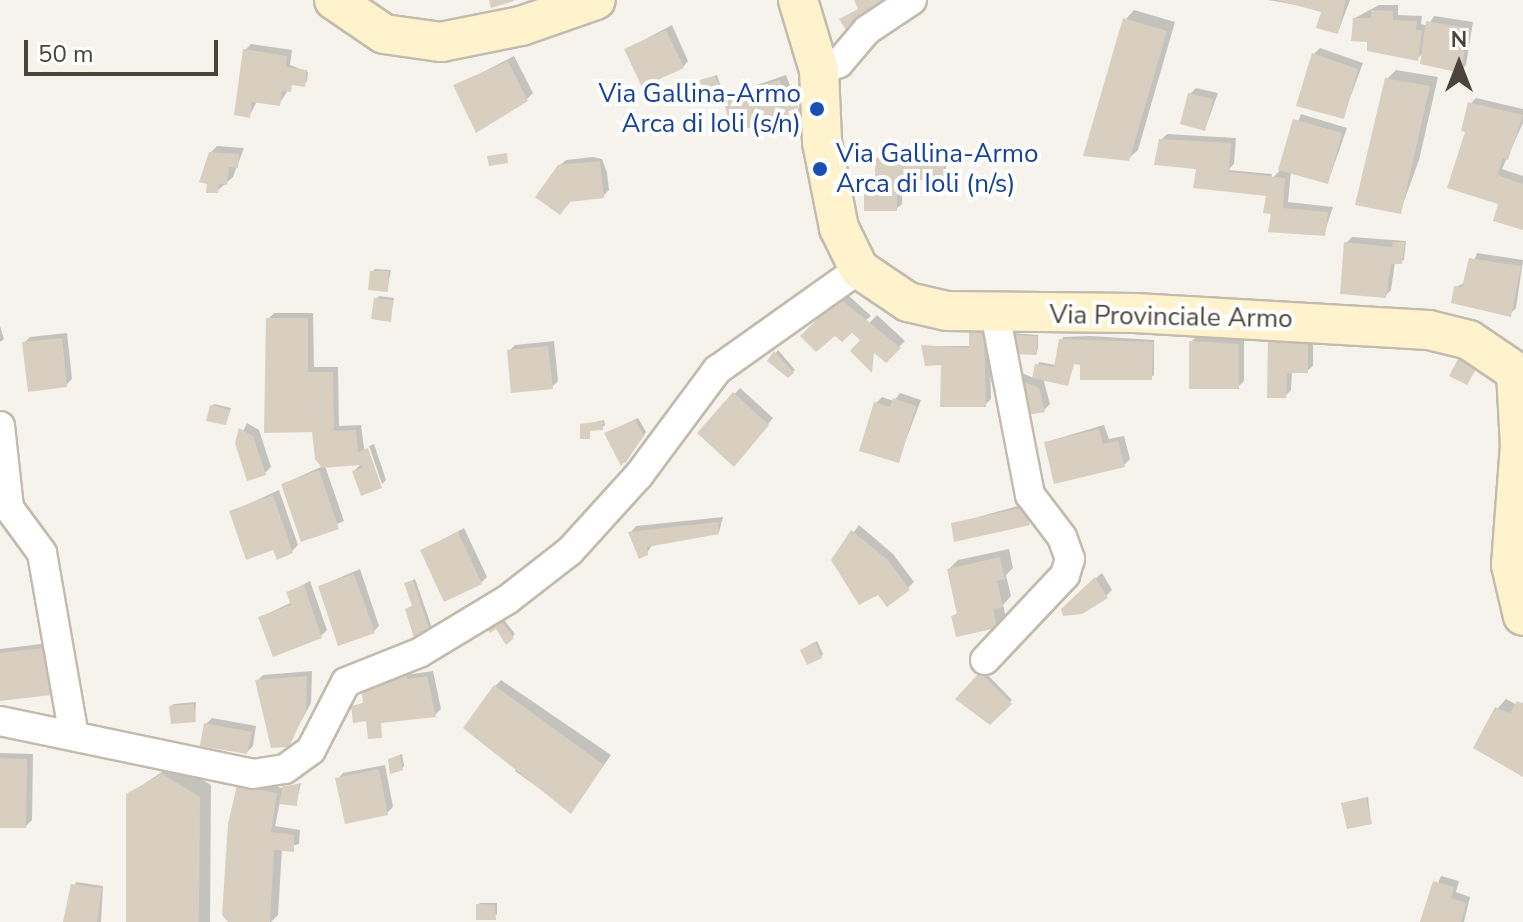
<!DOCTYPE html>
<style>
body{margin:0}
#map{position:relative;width:1523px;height:922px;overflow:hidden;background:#f6f3ec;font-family:"Nunito Sans",sans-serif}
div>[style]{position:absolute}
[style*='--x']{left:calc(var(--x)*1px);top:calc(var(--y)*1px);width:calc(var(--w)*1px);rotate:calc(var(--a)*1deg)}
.shadow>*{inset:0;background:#0003}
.building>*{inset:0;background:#d8cfc1}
.roads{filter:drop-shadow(2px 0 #c2bbae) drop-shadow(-2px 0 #c2bbae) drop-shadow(0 2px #c2bbae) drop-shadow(0 -2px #c2bbae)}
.street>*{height:28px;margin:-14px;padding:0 14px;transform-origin:14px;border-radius:14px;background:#fff}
.secondary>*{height:38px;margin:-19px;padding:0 19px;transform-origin:19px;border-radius:19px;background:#fff3cd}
.dots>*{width:22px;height:22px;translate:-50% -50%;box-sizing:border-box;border:4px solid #fff;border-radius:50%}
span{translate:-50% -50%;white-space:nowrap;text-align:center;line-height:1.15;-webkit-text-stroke:8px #fff;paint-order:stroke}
.transit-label{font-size:26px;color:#164399}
.right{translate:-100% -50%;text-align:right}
.left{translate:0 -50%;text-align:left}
.street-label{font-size:26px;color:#4b4439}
.north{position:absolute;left:1419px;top:24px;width:80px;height:80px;-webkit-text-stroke:6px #fff;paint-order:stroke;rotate:0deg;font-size:22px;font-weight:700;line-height:32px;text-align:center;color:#4b4439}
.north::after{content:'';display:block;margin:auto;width:28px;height:36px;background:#4b4439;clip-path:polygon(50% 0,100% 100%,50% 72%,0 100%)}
.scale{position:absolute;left:24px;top:40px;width:194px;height:36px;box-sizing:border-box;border:4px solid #4b4439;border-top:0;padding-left:10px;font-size:24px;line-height:28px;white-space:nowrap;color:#4b4439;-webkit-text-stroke:6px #fff;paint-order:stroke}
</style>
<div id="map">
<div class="shadow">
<div style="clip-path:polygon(1268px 0,1350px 0,1338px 32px,1324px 10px)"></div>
<div style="clip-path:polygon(1379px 5px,1398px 5px,1398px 15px,1422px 16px,1421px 24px,1428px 26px,1434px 16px,1473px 22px,1466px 65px,1461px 71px,1424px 52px,1417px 59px,1369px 40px,1355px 18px)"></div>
<div style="clip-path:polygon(1134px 10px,1175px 22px,1138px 150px,1128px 159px,1125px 20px)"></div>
<div style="clip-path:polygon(672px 25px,688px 61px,683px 67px,627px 49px)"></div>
<div style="clip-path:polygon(251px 44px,292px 50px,290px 65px,309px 68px,290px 65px,308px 72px,307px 82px,293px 83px,279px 104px,257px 101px,250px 115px,245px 50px)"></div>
<div style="clip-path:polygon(1320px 48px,1363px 63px,1343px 117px,1314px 54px)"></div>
<div style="clip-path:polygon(514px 56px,533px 93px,527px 99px,456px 86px)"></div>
<div style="clip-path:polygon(1396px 70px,1438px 77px,1419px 160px,1400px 212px,1387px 79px)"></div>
<div style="clip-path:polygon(717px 75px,724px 96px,786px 75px,800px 112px,734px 130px,723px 93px,701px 81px)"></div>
<div style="clip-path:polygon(1196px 88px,1218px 93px,1205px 129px,1190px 94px)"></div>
<div style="clip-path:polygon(1476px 98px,1523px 109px,1523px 123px,1502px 169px,1523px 176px,1523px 228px,1500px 202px,1468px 131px,1470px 104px)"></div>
<div style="clip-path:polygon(1301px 114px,1347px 128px,1328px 182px,1291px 171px,1288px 202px,1333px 207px,1324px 234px,1274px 213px,1271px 188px,1199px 167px,1161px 140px,1167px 134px,1236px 138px,1234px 164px,1228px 170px,1272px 174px,1271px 180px,1280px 170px)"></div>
<div style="clip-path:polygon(217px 146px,244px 148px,233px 177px,217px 191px,210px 153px)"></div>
<div style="clip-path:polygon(883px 153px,946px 157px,946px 179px,902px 175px,902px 204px,896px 209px,866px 194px,877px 188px,877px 159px)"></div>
<div style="clip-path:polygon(593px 157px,602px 159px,607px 173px,609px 190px,603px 196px,559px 166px,566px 160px)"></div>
<div style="clip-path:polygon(1352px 237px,1406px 241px,1404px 260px,1395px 262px,1391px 290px,1385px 296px,1346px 243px)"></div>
<div style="clip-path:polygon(1477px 253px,1523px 260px,1516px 308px,1510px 314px,1456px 287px,1466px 282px)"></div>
<div style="clip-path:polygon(375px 269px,391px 270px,387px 290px,372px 272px)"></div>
<div style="clip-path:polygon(847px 294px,871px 316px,842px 339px,835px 333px,803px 336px)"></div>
<div style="clip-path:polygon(379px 296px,394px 298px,390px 320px,376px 299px)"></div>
<div style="clip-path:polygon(274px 313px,313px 313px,314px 367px,338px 367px,339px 426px,361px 425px,364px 448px,379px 486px,354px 471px,362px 463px,325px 466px,344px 521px,302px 539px,283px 484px,323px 466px,314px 430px,268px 319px)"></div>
<div style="clip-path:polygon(877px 315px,905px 341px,886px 360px,874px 350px,872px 370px,853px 351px,863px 340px,858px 335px)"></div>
<div style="clip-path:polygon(0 326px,4px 339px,0 342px)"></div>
<div style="clip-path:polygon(974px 331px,986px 331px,990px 354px,991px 399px,985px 405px,924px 346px,971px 346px)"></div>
<div style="clip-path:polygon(67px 333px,72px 379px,66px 385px,24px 343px,30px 337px)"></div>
<div style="clip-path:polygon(1014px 333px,1038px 335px,1038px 350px,1012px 336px)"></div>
<div style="clip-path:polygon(1313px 334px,1313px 366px,1307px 371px,1292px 371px,1291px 390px,1285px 396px,1270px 338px)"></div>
<div style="clip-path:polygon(1090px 336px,1154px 340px,1154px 376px,1083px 359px,1075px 362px,1067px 384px,1043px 378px,1050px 404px,1044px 410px,1022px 413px,1017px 371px,1034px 378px,1039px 362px,1056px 365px,1063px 337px)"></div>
<div style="clip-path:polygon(1197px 336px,1244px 339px,1244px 381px,1238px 387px,1191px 342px)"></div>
<div style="clip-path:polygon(554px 341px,558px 381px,552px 387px,509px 351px,515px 345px)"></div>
<div style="clip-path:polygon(778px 350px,795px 370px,788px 376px,770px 360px)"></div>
<div style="clip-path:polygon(740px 388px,773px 418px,740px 458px,699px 433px)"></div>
<div style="clip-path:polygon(900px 393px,921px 400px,898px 461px,876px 403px,882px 397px,894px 401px)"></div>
<div style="clip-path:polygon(214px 404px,231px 408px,226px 423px,212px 406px)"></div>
<div style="clip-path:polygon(638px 418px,646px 432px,625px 463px,606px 433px)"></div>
<div style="clip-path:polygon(604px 420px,605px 426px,591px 429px,589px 437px,582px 425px)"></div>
<div style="clip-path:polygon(247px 423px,259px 430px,271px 467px,265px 473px,237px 443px)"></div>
<div style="clip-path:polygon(1104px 425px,1109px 439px,1124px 436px,1130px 459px,1124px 465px,1046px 442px)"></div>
<div style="clip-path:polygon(374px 444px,386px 480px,382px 484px,369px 446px)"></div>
<div style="clip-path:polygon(279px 490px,298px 545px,292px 551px,275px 547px,231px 512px)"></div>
<div style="clip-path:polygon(1032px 502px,1035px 517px,1029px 523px,953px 524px)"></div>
<div style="clip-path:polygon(723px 517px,719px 532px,653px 544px,646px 554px,631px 532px,636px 526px)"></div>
<div style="clip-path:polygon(859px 525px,893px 554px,914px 582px,908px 588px,878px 592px,834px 560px)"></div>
<div style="clip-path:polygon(464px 528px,487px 577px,481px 583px,423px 550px)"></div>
<div style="clip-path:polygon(1009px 549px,1013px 568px,1006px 575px,1011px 596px,1003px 605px,1006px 617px,996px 626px,954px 616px,959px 611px,949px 569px,958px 560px)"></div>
<div style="clip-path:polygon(360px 569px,379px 626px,373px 632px,320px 586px)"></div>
<div style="clip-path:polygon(1102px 573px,1112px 590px,1106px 596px,1080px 592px)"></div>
<div style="clip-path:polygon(415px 579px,432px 628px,429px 630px,407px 609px,413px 605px,406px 584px)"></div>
<div style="clip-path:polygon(310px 581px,327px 630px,321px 636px,261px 617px,292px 602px,289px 592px)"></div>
<div style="clip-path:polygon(502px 617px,515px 634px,506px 642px,497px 627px)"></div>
<div style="clip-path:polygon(817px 641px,823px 654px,821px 657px,805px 648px)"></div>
<div style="clip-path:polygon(49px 643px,56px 687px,50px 693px,0 699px,0 649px)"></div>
<div style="clip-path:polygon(410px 660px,412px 674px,433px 671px,441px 709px,435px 715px,353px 706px,363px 703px,363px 685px)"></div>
<div style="clip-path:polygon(312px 671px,311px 703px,288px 745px,257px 681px,263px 675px)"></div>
<div style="clip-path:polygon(984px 671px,1012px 700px,990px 722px,958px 699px)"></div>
<div style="clip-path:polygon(501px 680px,611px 755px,571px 811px,515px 771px,519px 765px,495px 686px)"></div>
<div style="clip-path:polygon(1506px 699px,1519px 706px,1523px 702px,1523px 774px,1497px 709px)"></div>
<div style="clip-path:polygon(196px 702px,195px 720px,171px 706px,174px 704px)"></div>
<div style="clip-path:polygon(212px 718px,256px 726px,253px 746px,247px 752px,206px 724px)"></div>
<div style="clip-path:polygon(0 753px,33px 754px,32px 820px,26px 826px,0 826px)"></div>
<div style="clip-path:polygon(402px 754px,404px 766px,402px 769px,390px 759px)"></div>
<div style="clip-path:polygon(175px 763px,211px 785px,210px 922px,128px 922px,128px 795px)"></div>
<div style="clip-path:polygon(385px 765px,393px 807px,387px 813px,338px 779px,343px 773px)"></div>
<div style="clip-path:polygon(244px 780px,283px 788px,301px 783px,296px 804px,280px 802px,275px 826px,300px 830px,299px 844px,282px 849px,278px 915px,271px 922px,231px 922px,238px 786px)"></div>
<div style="clip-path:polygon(1368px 797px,1371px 822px,1343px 804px,1346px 802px)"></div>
<div style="clip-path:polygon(1441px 876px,1459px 881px,1456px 892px,1470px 897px,1464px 922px,1422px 922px)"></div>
<div style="clip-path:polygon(76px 882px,103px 886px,101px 922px,65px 922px)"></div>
<div style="clip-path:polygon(480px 903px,497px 903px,497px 915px,478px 905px)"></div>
</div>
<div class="building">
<div style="clip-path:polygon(489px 0,514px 0,514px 1px,491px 8px)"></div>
<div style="clip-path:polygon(854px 0,898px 0,848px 33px,839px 19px,858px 9px)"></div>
<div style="clip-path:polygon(1276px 0,1346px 0,1338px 34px,1316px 28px,1321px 12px)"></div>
<div style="clip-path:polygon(1371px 10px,1393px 11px,1393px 20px,1417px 21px,1416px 30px,1422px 31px,1418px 61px,1367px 51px,1367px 42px,1351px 41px,1353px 18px,1371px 18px)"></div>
<div style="clip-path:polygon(1123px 18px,1167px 31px,1129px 161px,1083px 156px)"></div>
<div style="clip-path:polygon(1426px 21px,1468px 28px,1461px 73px,1420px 64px)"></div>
<div style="clip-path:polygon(666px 30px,684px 68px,642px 87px,624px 49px)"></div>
<div style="clip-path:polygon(243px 49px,287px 56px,286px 67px,307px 70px,305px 87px,292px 85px,291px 92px,282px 91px,280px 106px,252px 102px,250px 118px,234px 115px)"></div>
<div style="clip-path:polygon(1312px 53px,1358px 69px,1344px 119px,1296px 106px)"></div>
<div style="clip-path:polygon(508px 61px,528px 101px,476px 133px,453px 85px)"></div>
<div style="clip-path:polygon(715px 76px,724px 95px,780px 80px,786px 101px,797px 100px,799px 116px,732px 132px,722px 96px,708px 101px,699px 80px)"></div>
<div style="clip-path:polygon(1385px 78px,1430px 86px,1401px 214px,1355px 205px)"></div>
<div style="clip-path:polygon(1188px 93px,1213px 99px,1205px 131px,1180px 124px)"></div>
<div style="clip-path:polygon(1468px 102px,1523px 115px,1508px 160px,1503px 158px,1497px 175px,1523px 184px,1523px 230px,1493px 221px,1498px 204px,1447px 188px,1465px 132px,1461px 131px)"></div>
<div style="clip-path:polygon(1293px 119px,1342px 133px,1328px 184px,1278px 170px)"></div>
<div style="clip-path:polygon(1159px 139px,1231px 143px,1229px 172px,1285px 178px,1283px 208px,1328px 212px,1325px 236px,1268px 232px,1271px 214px,1263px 213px,1266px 196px,1193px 188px,1196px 169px,1154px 165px)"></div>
<div style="clip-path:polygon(209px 152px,239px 154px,238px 168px,229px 167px,227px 185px,219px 184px,218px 193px,206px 193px,207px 184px,199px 182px)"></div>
<div style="clip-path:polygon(507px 153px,508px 163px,489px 166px,487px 156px)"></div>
<div style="clip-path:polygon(875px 158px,944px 158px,944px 183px,897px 177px,897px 211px,864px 211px,864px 193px,875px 193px)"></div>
<div style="clip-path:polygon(600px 161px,604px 198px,570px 202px,560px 215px,535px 197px,558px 165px)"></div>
<div style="clip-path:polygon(1344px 242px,1392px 247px,1393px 242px,1405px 242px,1402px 264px,1391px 264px,1386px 298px,1340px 294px)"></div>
<div style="clip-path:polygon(1469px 258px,1521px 266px,1511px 317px,1451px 303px,1454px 286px,1462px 287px)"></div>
<div style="clip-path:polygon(370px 271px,389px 271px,388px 292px,368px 290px)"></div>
<div style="clip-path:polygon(374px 298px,393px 300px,391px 322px,371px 319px)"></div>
<div style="clip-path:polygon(839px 298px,901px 348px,886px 363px,873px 352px,872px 373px,850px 351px,860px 340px,852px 333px,842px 342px,835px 336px,816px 352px,800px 336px)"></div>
<div style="clip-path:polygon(266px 318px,308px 318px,308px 372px,333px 372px,334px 431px,356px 430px,358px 452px,368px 448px,382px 488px,361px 496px,352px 471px,363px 468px,360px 465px,322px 468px,315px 459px,312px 432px,264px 433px)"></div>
<div style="clip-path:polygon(969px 332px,984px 333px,986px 407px,940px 407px,941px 365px,925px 366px,921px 345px,969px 348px)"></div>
<div style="clip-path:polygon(1010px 335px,1037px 336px,1037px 355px,1010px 354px)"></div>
<div style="clip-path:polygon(1268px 337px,1308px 339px,1308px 373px,1287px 373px,1286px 398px,1267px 398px)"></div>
<div style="clip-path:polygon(62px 338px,67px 387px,28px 392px,22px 342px)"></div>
<div style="clip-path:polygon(1059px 339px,1153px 342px,1152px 380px,1080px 380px,1080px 365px,1074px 364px,1068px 386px,1032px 378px,1035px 364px,1054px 367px)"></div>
<div style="clip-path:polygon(1189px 341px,1239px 344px,1239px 389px,1189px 389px)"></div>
<div style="clip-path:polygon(548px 346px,553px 389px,511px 393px,507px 350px)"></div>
<div style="clip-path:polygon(774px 351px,794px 373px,788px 378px,767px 361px)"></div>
<div style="clip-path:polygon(1459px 357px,1479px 364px,1467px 385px,1449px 376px)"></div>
<div style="clip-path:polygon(1010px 376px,1039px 388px,1045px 412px,1021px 416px)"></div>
<div style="clip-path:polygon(733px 392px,769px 425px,734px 467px,697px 433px)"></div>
<div style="clip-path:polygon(893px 398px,916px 406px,899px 463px,859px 451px,874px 402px,890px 407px)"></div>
<div style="clip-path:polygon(210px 405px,230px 410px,226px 425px,206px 421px)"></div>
<div style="clip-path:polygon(635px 420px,644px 436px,621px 466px,604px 433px)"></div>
<div style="clip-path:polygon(603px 421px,603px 430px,590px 431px,590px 439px,580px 439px,580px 424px)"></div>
<div style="clip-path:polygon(239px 428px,253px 436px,266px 475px,247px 481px,235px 443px)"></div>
<div style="clip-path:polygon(1099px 429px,1103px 444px,1118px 441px,1125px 467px,1054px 484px,1044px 442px)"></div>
<div style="clip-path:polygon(319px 470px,339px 529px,301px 542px,281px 484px)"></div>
<div style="clip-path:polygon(273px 495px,293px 553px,277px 560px,273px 550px,246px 560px,229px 511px)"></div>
<div style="clip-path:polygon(1026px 507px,1030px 525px,954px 542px,951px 523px)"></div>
<div style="clip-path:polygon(718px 522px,719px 534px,647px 547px,648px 555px,639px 559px,628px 532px)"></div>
<div style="clip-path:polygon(851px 530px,888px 560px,910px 590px,887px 607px,878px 595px,859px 605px,831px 560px)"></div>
<div style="clip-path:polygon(458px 532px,482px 584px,444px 602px,420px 550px)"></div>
<div style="clip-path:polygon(1000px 557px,1005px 579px,997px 581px,1003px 607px,993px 609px,997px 628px,956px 637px,951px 616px,957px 614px,947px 569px)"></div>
<div style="clip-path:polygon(354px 574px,375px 633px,338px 646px,318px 586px)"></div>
<div style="clip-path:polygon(1095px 577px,1108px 598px,1082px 614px,1063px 616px,1061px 609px)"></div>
<div style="clip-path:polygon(413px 580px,430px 632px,414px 638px,405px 609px,412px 606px,404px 583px)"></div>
<div style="clip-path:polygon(304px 585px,322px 638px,273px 657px,258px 617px,291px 605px,286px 592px)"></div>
<div style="clip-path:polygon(499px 618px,514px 638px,506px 645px,496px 629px,490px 633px,486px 626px)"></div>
<div style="clip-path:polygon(815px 642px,822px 658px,807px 665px,800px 650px)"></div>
<div style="clip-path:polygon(43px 648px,51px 695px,0 701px,0 653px)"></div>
<div style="clip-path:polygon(405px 665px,407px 679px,427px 676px,436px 717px,381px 723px,382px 738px,368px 739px,366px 721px,353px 723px,351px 706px,363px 704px,361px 684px,393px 680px,391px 667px)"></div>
<div style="clip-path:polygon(980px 672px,1012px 704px,990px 725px,955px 699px)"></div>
<div style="clip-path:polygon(307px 676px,306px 710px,289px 747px,271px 748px,255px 680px)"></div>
<div style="clip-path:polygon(494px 685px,604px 765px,571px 814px,463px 728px)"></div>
<div style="clip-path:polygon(1517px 701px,1523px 704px,1523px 777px,1473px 748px,1495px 707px,1510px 713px)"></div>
<div style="clip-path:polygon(194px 704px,196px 722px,171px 724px,169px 706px)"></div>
<div style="clip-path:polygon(204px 723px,252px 732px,247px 754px,200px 746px)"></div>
<div style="clip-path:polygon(400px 755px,403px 770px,390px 774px,388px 759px)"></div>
<div style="clip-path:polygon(0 758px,27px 759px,26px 828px,0 828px)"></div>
<div style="clip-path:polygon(379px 769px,388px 815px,345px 824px,335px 778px)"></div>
<div style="clip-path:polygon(162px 774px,200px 797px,199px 922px,126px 922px,126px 794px)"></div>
<div style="clip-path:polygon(299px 784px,297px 806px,279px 804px,283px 786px)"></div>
<div style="clip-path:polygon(237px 785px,277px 793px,271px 832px,294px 835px,294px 852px,274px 850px,270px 922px,228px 922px,222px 915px,228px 824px)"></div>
<div style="clip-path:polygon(1366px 798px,1372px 824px,1347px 829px,1341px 803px)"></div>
<div style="clip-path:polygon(1433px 881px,1454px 887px,1451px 898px,1466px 903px,1461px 922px,1420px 922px)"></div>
<div style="clip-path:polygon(71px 884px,102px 888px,97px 922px,63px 922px)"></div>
<div style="clip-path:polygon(476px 904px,495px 905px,496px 920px,476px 920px)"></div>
</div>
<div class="roads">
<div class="street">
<div style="--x:819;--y:70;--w:21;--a:-19"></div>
<div style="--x:839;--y:63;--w:43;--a:-49.7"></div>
<div style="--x:867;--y:30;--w:54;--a:-33.7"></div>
<div style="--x:0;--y:426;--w:82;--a:83.7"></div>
<div style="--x:9;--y:508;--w:56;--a:53.7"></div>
<div style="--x:42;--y:553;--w:186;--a:80.1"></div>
<div style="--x:985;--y:660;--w:117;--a:-46.7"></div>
<div style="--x:1065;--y:575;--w:17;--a:-73"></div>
<div style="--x:1070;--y:559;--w:23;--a:-110"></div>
<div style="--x:1062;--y:537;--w:53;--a:-127.3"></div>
<div style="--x:1030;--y:495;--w:184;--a:-100.9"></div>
<div style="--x:0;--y:721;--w:258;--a:11.8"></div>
<div style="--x:253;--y:774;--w:32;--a:-9"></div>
<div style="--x:285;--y:769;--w:32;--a:-36"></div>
<div style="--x:311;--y:750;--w:76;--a:-62.8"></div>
<div style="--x:346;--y:682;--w:79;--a:-21.7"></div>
<div style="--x:419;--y:653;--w:103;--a:-31.1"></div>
<div style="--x:507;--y:600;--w:80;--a:-37.9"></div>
<div style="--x:570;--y:551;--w:103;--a:-47.8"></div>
<div style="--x:639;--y:475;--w:131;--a:-53.4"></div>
<div style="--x:717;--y:370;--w:174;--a:-35.4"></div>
</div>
<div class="secondary">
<div style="--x:334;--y:0;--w:60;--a:34.2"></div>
<div style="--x:384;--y:34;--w:58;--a:8"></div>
<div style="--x:441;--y:42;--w:82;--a:-11.3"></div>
<div style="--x:521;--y:26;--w:79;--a:-19.1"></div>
<div style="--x:798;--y:0;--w:73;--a:73.3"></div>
<div style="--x:819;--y:70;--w:72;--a:87.6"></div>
<div style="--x:822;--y:142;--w:88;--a:78.8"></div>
<div style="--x:839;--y:228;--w:46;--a:64"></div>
<div style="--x:859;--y:269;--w:59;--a:34"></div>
<div style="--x:908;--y:302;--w:40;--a:13"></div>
<div style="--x:947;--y:311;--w:188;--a:0.6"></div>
<div style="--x:1135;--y:313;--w:294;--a:3.3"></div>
<div style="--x:1429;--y:330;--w:41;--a:14"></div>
<div style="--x:1469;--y:340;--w:57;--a:34.2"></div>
<div style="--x:1516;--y:372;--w:73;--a:86.9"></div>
<div style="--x:1520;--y:445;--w:120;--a:94.3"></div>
<div style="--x:1511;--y:565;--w:52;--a:76.8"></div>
</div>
</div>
<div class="dots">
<div style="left:817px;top:109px;background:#1a4fb4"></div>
<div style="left:820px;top:169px;background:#1a4fb4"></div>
</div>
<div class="transit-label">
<span class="right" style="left:801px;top:109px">Via Gallina-Armo<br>Arca di Ioli (s/n)</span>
<span class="left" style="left:836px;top:169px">Via Gallina-Armo<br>Arca di Ioli (n/s)</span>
</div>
<div class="street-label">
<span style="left:1171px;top:317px;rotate:1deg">Via Provinciale Armo</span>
</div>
<div class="north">N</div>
<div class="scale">50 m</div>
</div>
